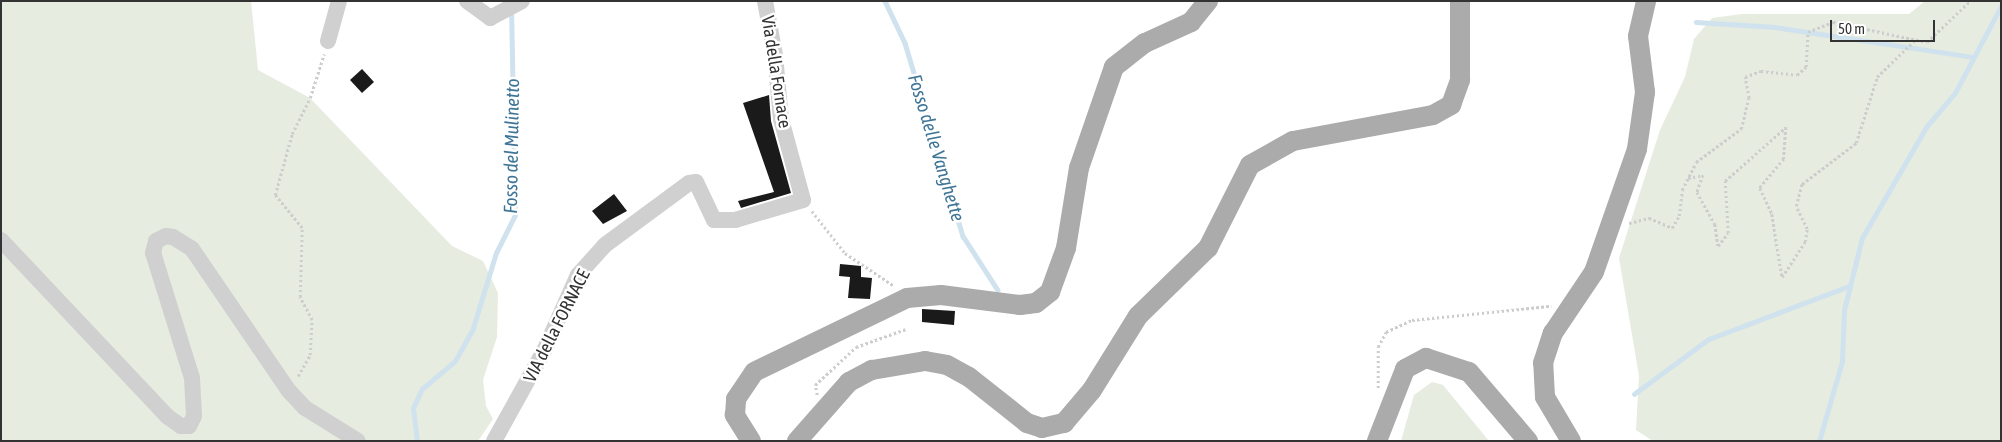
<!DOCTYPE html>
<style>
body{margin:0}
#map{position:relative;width:2002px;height:442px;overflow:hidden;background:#fff;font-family:"Asap Condensed",sans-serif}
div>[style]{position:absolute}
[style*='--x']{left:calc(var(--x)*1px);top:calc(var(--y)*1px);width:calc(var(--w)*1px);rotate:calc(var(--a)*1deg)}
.green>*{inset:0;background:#e6ecdf}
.stream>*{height:4.5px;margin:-2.25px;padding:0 2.25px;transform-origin:2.25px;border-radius:2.25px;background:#cfe2ee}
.building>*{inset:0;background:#1a1a1a}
.path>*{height:2.5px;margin-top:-1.25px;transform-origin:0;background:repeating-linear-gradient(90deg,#cdcdcd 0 2.5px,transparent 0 5px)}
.minor>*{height:16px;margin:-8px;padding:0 8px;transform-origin:8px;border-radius:8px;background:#d0d0d0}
.major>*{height:20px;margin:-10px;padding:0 10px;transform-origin:10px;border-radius:10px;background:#ababab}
span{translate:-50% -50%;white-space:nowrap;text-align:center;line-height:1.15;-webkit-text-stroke:5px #fff;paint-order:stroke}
.street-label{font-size:18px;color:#333}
.water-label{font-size:19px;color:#3f7597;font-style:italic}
.frame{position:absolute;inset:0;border:2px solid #333;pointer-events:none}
.scale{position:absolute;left:1830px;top:20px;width:105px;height:22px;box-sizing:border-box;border:2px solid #333;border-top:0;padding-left:6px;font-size:15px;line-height:18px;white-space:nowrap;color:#333;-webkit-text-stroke:4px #fff;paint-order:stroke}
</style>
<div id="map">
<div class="green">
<div style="clip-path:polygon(1px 1px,251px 1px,258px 70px,310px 98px,452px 246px,483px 261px,498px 293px,497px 337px,483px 380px,486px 406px,493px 419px,478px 441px,1px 441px)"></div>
<div style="clip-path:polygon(1925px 1px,2001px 1px,2001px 441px,1653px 441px,1636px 430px,1639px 376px,1619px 258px,1660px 130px,1685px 77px,1694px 39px,1712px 18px,1742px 14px,1909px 14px)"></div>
<div style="clip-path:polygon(1432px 382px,1443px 385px,1489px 441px,1401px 441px,1414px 395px)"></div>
</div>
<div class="stream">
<div style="--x:885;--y:1;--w:47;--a:64.5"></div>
<div style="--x:905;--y:43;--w:202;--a:73.3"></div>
<div style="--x:963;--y:236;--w:64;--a:57.1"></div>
<div style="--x:1696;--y:22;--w:79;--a:3.6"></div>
<div style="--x:1775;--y:27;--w:201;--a:8.6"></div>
<div style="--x:1634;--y:394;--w:93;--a:-36.3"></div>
<div style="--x:1709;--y:339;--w:150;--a:-20.7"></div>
<div style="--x:417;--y:441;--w:33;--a:-97"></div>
<div style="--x:413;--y:408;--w:21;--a:-65"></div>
<div style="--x:422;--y:389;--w:43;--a:-40.3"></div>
<div style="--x:455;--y:361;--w:38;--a:-61"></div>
<div style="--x:473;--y:328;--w:78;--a:-73"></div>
<div style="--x:496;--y:253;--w:42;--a:-63.4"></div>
<div style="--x:515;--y:215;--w:205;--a:-91.1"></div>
<div style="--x:1819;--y:441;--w:82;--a:-73.8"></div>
<div style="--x:1842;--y:362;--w:52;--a:-87.8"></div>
<div style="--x:1844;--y:310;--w:74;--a:-76"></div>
<div style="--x:1862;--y:238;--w:129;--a:-59.9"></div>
<div style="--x:1927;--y:126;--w:43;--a:-49.7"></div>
<div style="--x:1955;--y:93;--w:98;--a:-62.1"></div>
</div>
<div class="building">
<div style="clip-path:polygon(362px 69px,374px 82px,362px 93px,350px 80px)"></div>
<div style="clip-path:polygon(769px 95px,771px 121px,791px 193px,741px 208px,738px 201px,774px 192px,743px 103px)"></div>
<div style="clip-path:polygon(614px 194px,627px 211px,603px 224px,592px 211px)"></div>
<div style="clip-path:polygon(840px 264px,861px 266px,861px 277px,872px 278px,870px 299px,848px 298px,850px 277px,839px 276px)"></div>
<div style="clip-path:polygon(922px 309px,955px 311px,954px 325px,922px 322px)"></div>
</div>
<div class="path">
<div style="--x:1688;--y:178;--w:15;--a:-11"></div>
<div style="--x:1703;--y:175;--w:18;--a:109"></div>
<div style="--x:1697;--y:192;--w:37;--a:61"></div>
<div style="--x:1715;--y:224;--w:22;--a:82"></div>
<div style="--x:1718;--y:246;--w:16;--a:-52"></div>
<div style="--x:1728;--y:233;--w:52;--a:-93.3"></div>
<div style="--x:1725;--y:181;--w:81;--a:-41.5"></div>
<div style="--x:1786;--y:127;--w:32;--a:94"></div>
<div style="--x:1784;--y:159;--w:38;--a:130"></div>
<div style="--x:1760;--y:188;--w:29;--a:65"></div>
<div style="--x:1772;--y:214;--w:64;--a:81"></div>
<div style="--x:1782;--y:277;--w:42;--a:-56.7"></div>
<div style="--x:1805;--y:242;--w:13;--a:-81"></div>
<div style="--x:1807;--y:229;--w:25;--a:-116"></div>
<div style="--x:1796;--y:206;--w:23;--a:-75"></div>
<div style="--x:1802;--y:184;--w:68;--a:-37.2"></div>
<div style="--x:1856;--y:143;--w:69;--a:-72.3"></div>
<div style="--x:1877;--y:77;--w:52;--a:-44.2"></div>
<div style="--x:812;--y:211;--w:53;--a:51.8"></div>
<div style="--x:845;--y:253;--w:58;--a:33.7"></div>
<div style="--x:1629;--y:223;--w:21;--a:-14"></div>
<div style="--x:1649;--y:218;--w:25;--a:23"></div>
<div style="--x:1672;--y:228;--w:14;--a:-60"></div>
<div style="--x:1679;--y:216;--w:26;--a:-83"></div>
<div style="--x:1682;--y:190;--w:31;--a:-63"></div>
<div style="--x:1696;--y:162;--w:56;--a:-36.3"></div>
<div style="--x:1741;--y:129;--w:32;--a:-76"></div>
<div style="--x:1749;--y:98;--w:21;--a:-101"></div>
<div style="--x:1745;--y:77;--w:17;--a:-21"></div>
<div style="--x:1761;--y:71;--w:36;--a:6"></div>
<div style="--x:1797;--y:75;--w:12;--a:-42"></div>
<div style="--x:1806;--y:67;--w:35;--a:-87"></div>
<div style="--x:1808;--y:32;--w:27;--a:-22"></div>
<div style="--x:1833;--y:22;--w:96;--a:12"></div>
<div style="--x:1927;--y:42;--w:59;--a:-43.6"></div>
<div style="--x:298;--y:376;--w:24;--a:-60"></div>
<div style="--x:310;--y:355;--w:35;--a:-87"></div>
<div style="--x:312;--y:320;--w:26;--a:-118"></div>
<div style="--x:300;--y:297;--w:69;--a:-88.3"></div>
<div style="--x:302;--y:228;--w:43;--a:-129.3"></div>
<div style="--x:275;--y:195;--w:63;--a:-74.4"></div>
<div style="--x:292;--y:134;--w:40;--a:-63.4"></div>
<div style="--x:310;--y:98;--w:46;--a:-72.3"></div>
<div style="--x:1378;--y:388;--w:41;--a:-90"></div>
<div style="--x:1378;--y:347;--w:17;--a:-62"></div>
<div style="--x:1386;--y:332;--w:29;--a:-25"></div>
<div style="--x:1412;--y:320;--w:140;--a:-5.8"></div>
<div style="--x:817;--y:395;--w:10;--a:-101"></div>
<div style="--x:815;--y:385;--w:56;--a:-42.8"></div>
<div style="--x:856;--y:347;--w:53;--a:-19.8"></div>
</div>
<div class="minor">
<div style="--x:467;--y:1;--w:29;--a:36"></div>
<div style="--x:490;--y:18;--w:36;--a:-28"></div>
<div style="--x:328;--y:41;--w:41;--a:-74.6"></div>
<div style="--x:1;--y:240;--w:243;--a:46.7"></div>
<div style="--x:168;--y:417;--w:16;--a:35"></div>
<div style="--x:181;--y:426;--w:8;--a:0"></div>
<div style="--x:189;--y:426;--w:11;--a:-63"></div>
<div style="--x:194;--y:416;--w:38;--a:-93"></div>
<div style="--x:192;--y:378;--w:131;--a:-107.3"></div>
<div style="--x:153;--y:253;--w:12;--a:-76"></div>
<div style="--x:156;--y:241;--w:11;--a:-27"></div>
<div style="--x:166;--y:236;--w:7;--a:8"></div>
<div style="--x:173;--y:237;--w:22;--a:32"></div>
<div style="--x:192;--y:249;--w:172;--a:55.7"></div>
<div style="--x:289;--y:391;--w:23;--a:47"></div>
<div style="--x:305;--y:408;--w:62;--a:31.9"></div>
<div style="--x:494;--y:441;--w:105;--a:-61"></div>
<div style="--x:545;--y:349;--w:81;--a:-66"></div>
<div style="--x:578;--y:275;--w:40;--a:-48"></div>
<div style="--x:605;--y:245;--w:104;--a:-36.4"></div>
<div style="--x:689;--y:183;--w:7;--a:-8"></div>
<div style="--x:696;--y:182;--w:42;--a:64.7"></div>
<div style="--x:714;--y:220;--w:21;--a:0"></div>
<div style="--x:735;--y:220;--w:71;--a:-16.4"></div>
<div style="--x:803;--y:200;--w:84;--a:-105.2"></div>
<div style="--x:781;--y:119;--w:64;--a:-95.4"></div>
<div style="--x:775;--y:55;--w:55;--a:-100.5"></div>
</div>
<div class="major">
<div style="--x:751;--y:441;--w:31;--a:-122"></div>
<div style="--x:735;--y:415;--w:16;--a:-86"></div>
<div style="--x:736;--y:399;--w:32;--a:-56"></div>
<div style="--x:754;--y:372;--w:170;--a:-25.8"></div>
<div style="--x:907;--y:298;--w:34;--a:-5"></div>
<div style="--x:941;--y:295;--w:80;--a:7.2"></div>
<div style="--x:1020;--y:305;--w:16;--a:-7"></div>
<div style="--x:1036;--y:303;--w:18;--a:-38"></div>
<div style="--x:1050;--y:292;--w:47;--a:-70"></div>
<div style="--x:1066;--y:248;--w:81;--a:-80.8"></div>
<div style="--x:1079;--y:168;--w:107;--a:-70.9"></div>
<div style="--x:1114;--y:67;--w:39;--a:-38"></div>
<div style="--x:1145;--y:43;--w:51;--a:-24.5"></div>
<div style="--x:1191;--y:22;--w:27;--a:-51"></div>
<div style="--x:797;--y:441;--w:79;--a:-48.6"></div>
<div style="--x:849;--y:382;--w:26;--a:-28"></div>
<div style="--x:872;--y:370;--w:54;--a:-9.6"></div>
<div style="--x:925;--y:361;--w:22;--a:10"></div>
<div style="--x:947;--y:365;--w:25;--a:29"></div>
<div style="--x:969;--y:377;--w:74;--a:38.4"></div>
<div style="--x:1027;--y:423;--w:16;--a:18"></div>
<div style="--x:1042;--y:428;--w:23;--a:-13"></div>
<div style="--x:1064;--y:423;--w:43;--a:-49.7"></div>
<div style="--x:1092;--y:390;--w:87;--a:-58.1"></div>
<div style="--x:1138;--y:316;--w:98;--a:-44.2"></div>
<div style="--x:1208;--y:248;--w:93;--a:-63.2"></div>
<div style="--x:1250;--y:165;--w:49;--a:-29.2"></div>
<div style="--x:1293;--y:141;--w:142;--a:-10.5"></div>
<div style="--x:1433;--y:115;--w:21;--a:-29"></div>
<div style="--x:1451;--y:105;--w:27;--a:-70"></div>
<div style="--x:1460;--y:80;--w:79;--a:-90"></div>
<div style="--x:1377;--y:441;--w:77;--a:-68.7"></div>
<div style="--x:1405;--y:369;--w:24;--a:-28"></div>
<div style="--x:1426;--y:358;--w:45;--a:18"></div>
<div style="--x:1469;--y:372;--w:91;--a:49.5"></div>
<div style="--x:1571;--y:441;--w:51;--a:-120.6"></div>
<div style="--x:1545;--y:397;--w:34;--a:-93"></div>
<div style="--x:1543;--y:363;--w:32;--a:-72"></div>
<div style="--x:1553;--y:333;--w:73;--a:-56.1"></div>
<div style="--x:1594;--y:272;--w:130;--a:-70.7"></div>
<div style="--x:1637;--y:149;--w:58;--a:-82"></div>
<div style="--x:1645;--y:92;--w:56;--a:-97.1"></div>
<div style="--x:1638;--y:36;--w:36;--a:-77"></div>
</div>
<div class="street-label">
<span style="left:776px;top:72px;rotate:81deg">Via della Fornace</span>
<span style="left:557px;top:326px;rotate:-63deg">VIA della FORNACE</span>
</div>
<div class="water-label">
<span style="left:512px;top:146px;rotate:-89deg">Fosso del Mulinetto</span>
<span style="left:936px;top:148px;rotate:73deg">Fosso delle Vanghette</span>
</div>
<div class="frame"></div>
<div class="scale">50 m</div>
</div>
